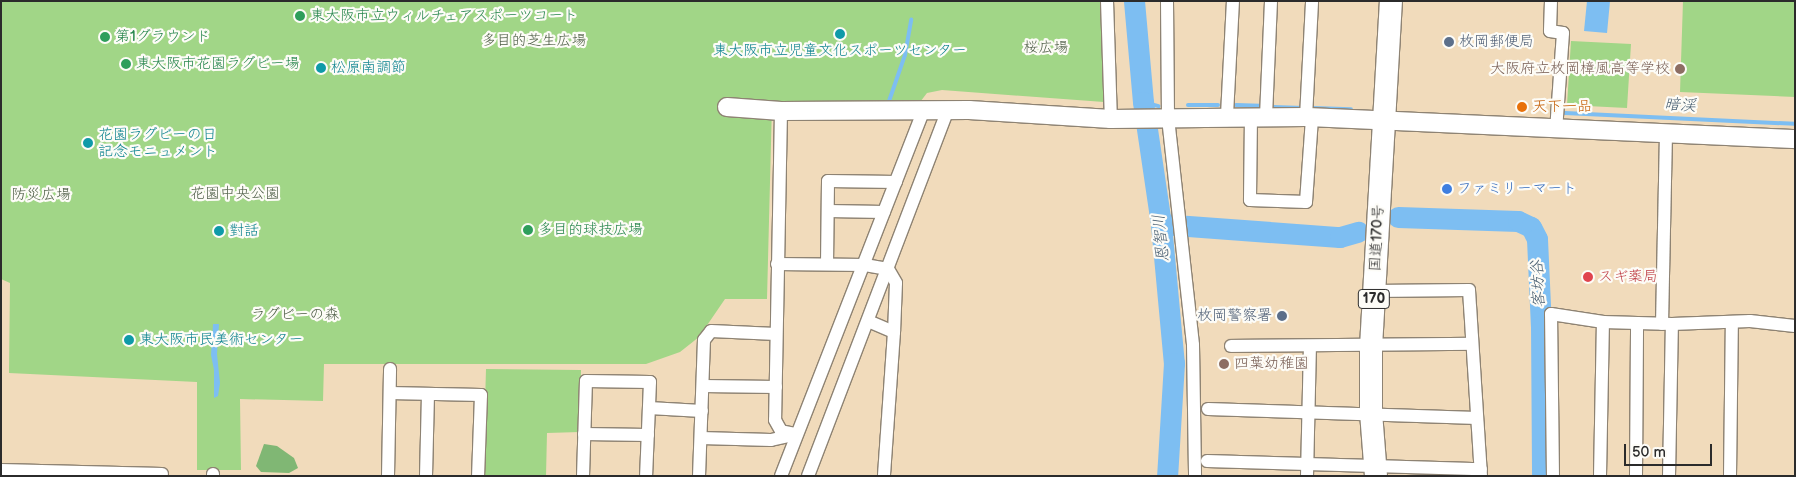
<!DOCTYPE html>
<meta charset="utf-8">
<style>
body{margin:0}
#map{position:relative;width:1796px;height:477px;overflow:hidden;background:#f1dbbb;font-family:"Balsamiq Sans","Klee One",sans-serif}
div>[style]{position:absolute}
[style*='--x']{left:calc(var(--x)*1px);top:calc(var(--y)*1px);width:calc(var(--w)*1px);rotate:calc(var(--a)*1deg)}
.green>*{inset:0;background:#a1d687}
.forest>*{inset:0;background:#80b774}
.water>*{inset:0;background:#7dbef2}
.stream>*{height:4px;margin:-2px;padding:0 2px;transform-origin:2px;border-radius:2px;background:#7dbef2}
.river>*{height:21px;margin:-10.5px;padding:0 10.5px;transform-origin:10.5px;border-radius:10.5px;background:#7dbef2}
.roads{filter:drop-shadow(1px 0 #8e8373) drop-shadow(-1px 0 #8e8373) drop-shadow(0 1px #8e8373) drop-shadow(0 -1px #8e8373)}
.street>*{height:12px;margin:-6px;padding:0 6px;transform-origin:6px;border-radius:6px;background:#fff}
.secondary>*{height:18px;margin:-9px;padding:0 9px;transform-origin:9px;border-radius:9px;background:#fff}
.highway>*{height:22px;margin:-11px;padding:0 11px;transform-origin:11px;border-radius:11px;background:#fff}
.dots>*{width:14px;height:14px;translate:-50% -50%;box-sizing:border-box;border:2px solid #fdfcf7;border-radius:50%}
span{translate:-50% -50%;white-space:nowrap;text-align:center;line-height:1.15;-webkit-text-stroke:4.5px #fdfcf7;paint-order:stroke}
.shield-label span{padding:1px 4px;background:#fdfcf7;border:1px solid;border-radius:4px;-webkit-text-stroke-width:0}
.shield-label{font-size:14px;color:#2b2b2b;font-weight:700}
.leisure-label{font-size:15px;color:#27864d}
.left{translate:0 -50%;text-align:left}
.park-label{font-size:15px;color:#4e5e47}
.service-label{font-size:15px;color:#4e5e75}
.right{translate:-100% -50%;text-align:right}
.culture-label{font-size:15px;color:#0d838f}
.education-label{font-size:15px;color:#785e54}
.food-label{font-size:15px;color:#c56008}
.shop-label{font-size:15px;color:#366cbe}
.street-label{font-size:15px;color:#2b2b2b}
.health-label{font-size:15px;color:#be3a42}
.water-label{font-size:16px;color:#485e71;font-style:italic}
.frame{position:absolute;inset:0;border:2px solid #2b2b2b;pointer-events:none}
.scale{position:absolute;left:1624px;top:444px;width:88px;height:22px;box-sizing:border-box;border:2px solid #2b2b2b;border-top:0;padding-left:6px;font-size:15px;line-height:18px;white-space:nowrap;color:#2b2b2b;-webkit-text-stroke:4px #fdfcf7;paint-order:stroke}
</style>
<div id="map">
<div class="green">
<div style="clip-path:polygon(1px 1px,1102px 1px,1104px 102px,942px 90px,927px 93px,917px 106px,772px 105px,767px 299px,725px 299px,699px 337px,680px 352px,646px 364px,324px 364px,323px 401px,240px 399px,241px 470px,197px 470px,197px 382px,9px 373px,10px 283px,1px 279px)"></div>
<div style="clip-path:polygon(1683px 1px,1795px 1px,1795px 97px,1680px 92px)"></div>
<div style="clip-path:polygon(1571px 41px,1631px 44px,1627px 108px,1567px 105px)"></div>
<div style="clip-path:polygon(486px 369px,581px 370px,580px 432px,547px 433px,546px 476px,486px 476px,483px 472px)"></div>
</div>
<div class="forest">
<div style="clip-path:polygon(264px 444px,277px 446px,294px 458px,298px 468px,289px 473px,261px 472px,256px 466px)"></div>
</div>
<div class="water">
<div style="clip-path:polygon(1587px 1px,1610px 1px,1607px 33px,1584px 31px)"></div>
<div style="clip-path:polygon(213px 324px,219px 324px,217px 354px,220px 383px,218px 396px,214px 398px,214px 370px,211px 355px)"></div>
</div>
<div class="stream">
<div style="--x:1143;--y:102;--w:16;--a:15"></div>
<div style="--x:888;--y:104;--w:52;--a:-70.9"></div>
<div style="--x:905;--y:55;--w:36;--a:-80"></div>
<div style="--x:1188;--y:105;--w:30;--a:0"></div>
<div style="--x:1236;--y:105;--w:24;--a:2"></div>
<div style="--x:1273;--y:107;--w:30;--a:2"></div>
<div style="--x:1313;--y:108;--w:38;--a:2"></div>
<div style="--x:1565;--y:113;--w:230;--a:2.7"></div>
</div>
<div class="river">
<div style="--x:1134;--y:1;--w:101;--a:84.9"></div>
<div style="--x:1143;--y:102;--w:123;--a:81.6"></div>
<div style="--x:1161;--y:224;--w:140;--a:84.7"></div>
<div style="--x:1174;--y:363;--w:113;--a:93.5"></div>
<div style="--x:1398;--y:217;--w:120;--a:1.9"></div>
<div style="--x:1518;--y:221;--w:14;--a:25"></div>
<div style="--x:1531;--y:227;--w:13;--a:63"></div>
<div style="--x:1537;--y:239;--w:87;--a:87.4"></div>
<div style="--x:1541;--y:326;--w:150;--a:89.6"></div>
<div style="--x:1161;--y:224;--w:179;--a:4.2"></div>
<div style="--x:1340;--y:237;--w:19;--a:-16"></div>
</div>
<div class="roads">
<div class="street">
<div style="--x:1107;--y:1;--w:118;--a:88.1"></div>
<div style="--x:1167;--y:1;--w:117;--a:89.5"></div>
<div style="--x:1168;--y:118;--w:228;--a:83.7"></div>
<div style="--x:1193;--y:345;--w:131;--a:89.1"></div>
<div style="--x:1551;--y:1;--w:30;--a:92"></div>
<div style="--x:1550;--y:31;--w:13;--a:9"></div>
<div style="--x:1563;--y:33;--w:97;--a:94.1"></div>
<div style="--x:781;--y:111;--w:309;--a:91.1"></div>
<div style="--x:775;--y:420;--w:13;--a:61"></div>
<div style="--x:781;--y:431;--w:14;--a:12"></div>
<div style="--x:1227;--y:115;--w:114;--a:-87"></div>
<div style="--x:1251;--y:116;--w:84;--a:90.7"></div>
<div style="--x:1250;--y:200;--w:56;--a:2"></div>
<div style="--x:1306;--y:202;--w:84;--a:-85.9"></div>
<div style="--x:1266;--y:116;--w:115;--a:-87.5"></div>
<div style="--x:1306;--y:117;--w:116;--a:-87"></div>
<div style="--x:828;--y:211;--w:56;--a:1"></div>
<div style="--x:777;--y:264;--w:88;--a:0.7"></div>
<div style="--x:865;--y:265;--w:23;--a:10"></div>
<div style="--x:888;--y:269;--w:16;--a:60"></div>
<div style="--x:896;--y:283;--w:49;--a:92.3"></div>
<div style="--x:827;--y:264;--w:83;--a:-89.3"></div>
<div style="--x:828;--y:181;--w:68;--a:0.8"></div>
<div style="--x:1374;--y:291;--w:95;--a:-0.6"></div>
<div style="--x:1469;--y:290;--w:186;--a:86.3"></div>
<div style="--x:868;--y:321;--w:28;--a:23"></div>
<div style="--x:894;--y:332;--w:144;--a:94"></div>
<div style="--x:1662;--y:324;--w:191;--a:-88.8"></div>
<div style="--x:1231;--y:346;--w:240;--a:-0.5"></div>
<div style="--x:703;--y:386;--w:73;--a:0.8"></div>
<div style="--x:390;--y:393;--w:91;--a:1.3"></div>
<div style="--x:481;--y:395;--w:81;--a:92.1"></div>
<div style="--x:649;--y:408;--w:53;--a:3.2"></div>
<div style="--x:1208;--y:409;--w:269;--a:1.9"></div>
<div style="--x:584;--y:434;--w:64;--a:0.9"></div>
<div style="--x:701;--y:438;--w:70;--a:1.6"></div>
<div style="--x:771;--y:440;--w:23;--a:-13"></div>
<div style="--x:1207;--y:461;--w:274;--a:1.7"></div>
<div style="--x:1;--y:470;--w:161;--a:1.4"></div>
<div style="--x:213;--y:476;--w:2;--a:-90"></div>
<div style="--x:388;--y:476;--w:107;--a:-88.9"></div>
<div style="--x:426;--y:476;--w:82;--a:-88.6"></div>
<div style="--x:583;--y:476;--w:95;--a:-88.2"></div>
<div style="--x:586;--y:381;--w:64;--a:0.9"></div>
<div style="--x:650;--y:382;--w:94;--a:92.4"></div>
<div style="--x:699;--y:476;--w:136;--a:-87.9"></div>
<div style="--x:704;--y:340;--w:11;--a:-52"></div>
<div style="--x:711;--y:331;--w:65;--a:2.6"></div>
<div style="--x:781;--y:476;--w:392;--a:-68.7"></div>
<div style="--x:808;--y:476;--w:390;--a:-69.1"></div>
<div style="--x:1307;--y:476;--w:130;--a:-88.7"></div>
<div style="--x:1553;--y:476;--w:162;--a:-90.7"></div>
<div style="--x:1551;--y:314;--w:53;--a:8.7"></div>
<div style="--x:1603;--y:322;--w:69;--a:1.7"></div>
<div style="--x:1672;--y:324;--w:78;--a:-2.2"></div>
<div style="--x:1750;--y:321;--w:45;--a:6.3"></div>
<div style="--x:1600;--y:476;--w:154;--a:-88.9"></div>
<div style="--x:1636;--y:476;--w:153;--a:-89.6"></div>
<div style="--x:1669;--y:476;--w:152;--a:-88.9"></div>
<div style="--x:1730;--y:476;--w:153;--a:-89.3"></div>
</div>
<div class="secondary">
<div style="--x:727;--y:107;--w:54;--a:4.2"></div>
<div style="--x:781;--y:111;--w:188;--a:-0.3"></div>
<div style="--x:969;--y:110;--w:142;--a:3.6"></div>
<div style="--x:1111;--y:119;--w:195;--a:-0.6"></div>
<div style="--x:1306;--y:117;--w:489;--a:2.6"></div>
</div>
<div class="highway">
<div style="--x:1376;--y:476;--w:63;--a:-94.5"></div>
<div style="--x:1371;--y:413;--w:66;--a:-90"></div>
<div style="--x:1371;--y:347;--w:347;--a:-86.7"></div>
</div>
</div>
<div class="dots">
<div style="left:300px;top:16px;background:#2e9e5b"></div>
<div style="left:840px;top:34px;background:#0f9aa8"></div>
<div style="left:105px;top:37px;background:#2e9e5b"></div>
<div style="left:1449px;top:42px;background:#5c6f8a"></div>
<div style="left:126px;top:64px;background:#2e9e5b"></div>
<div style="left:321px;top:68px;background:#0f9aa8"></div>
<div style="left:1680px;top:69px;background:#8d6e63"></div>
<div style="left:1522px;top:107px;background:#e8710a"></div>
<div style="left:88px;top:143px;background:#0f9aa8"></div>
<div style="left:1447px;top:189px;background:#3f7fe0"></div>
<div style="left:528px;top:230px;background:#2e9e5b"></div>
<div style="left:219px;top:231px;background:#0f9aa8"></div>
<div style="left:1588px;top:277px;background:#e0444e"></div>
<div style="left:1282px;top:316px;background:#5c6f8a"></div>
<div style="left:129px;top:340px;background:#0f9aa8"></div>
<div style="left:1224px;top:364px;background:#8d6e63"></div>
</div>
<div class="shield-label">
<span style="left:1374px;top:299px">170</span>
</div>
<div class="leisure-label">
<span class="left" style="left:310px;top:16px">東大阪市立ウィルチェアスポーツコート</span>
<span class="left" style="left:115px;top:37px">第1グラウンド</span>
<span class="left" style="left:136px;top:64px">東大阪市花園ラグビー場</span>
<span class="left" style="left:538px;top:230px">多目的球技広場</span>
</div>
<div class="park-label">
<span style="left:534px;top:41px">多目的芝生広場</span>
<span style="left:1046px;top:48px">桜広場</span>
<span style="left:235px;top:194px">花園中央公園</span>
<span style="left:41px;top:195px">防災広場</span>
<span style="left:295px;top:315px">ラグビーの森</span>
</div>
<div class="service-label">
<span class="left" style="left:1459px;top:42px">枚岡郵便局</span>
<span class="right" style="left:1272px;top:316px">枚岡警察署</span>
</div>
<div class="culture-label">
<span style="left:840px;top:51px">東大阪市立児童文化スポーツセンター</span>
<span class="left" style="left:331px;top:68px">松原南調節</span>
<span class="left" style="left:98px;top:143px">花園ラグビーの日<br>記念モニュメント</span>
<span class="left" style="left:229px;top:231px">對話</span>
<span class="left" style="left:139px;top:340px">東大阪市民美術センター</span>
</div>
<div class="education-label">
<span class="right" style="left:1670px;top:69px">大阪府立枚岡樟風高等学校</span>
<span class="left" style="left:1234px;top:364px">四葉幼稚園</span>
</div>
<div class="food-label">
<span class="left" style="left:1532px;top:107px">天下一品</span>
</div>
<div class="shop-label">
<span class="left" style="left:1457px;top:189px">ファミリーマート</span>
</div>
<div class="street-label">
<span style="left:1377px;top:238px;rotate:-87deg">国道170号</span>
</div>
<div class="health-label">
<span class="left" style="left:1598px;top:277px">スギ薬局</span>
</div>
<div class="water-label">
<span style="left:1680px;top:106px;rotate:3deg">暗渓</span>
<span style="left:1162px;top:238px;rotate:-96deg">恩智川</span>
<span style="left:1539px;top:284px;rotate:-93deg">客坊谷</span>
</div>
<div class="frame"></div>
<div class="scale">50 m</div>
</div>
